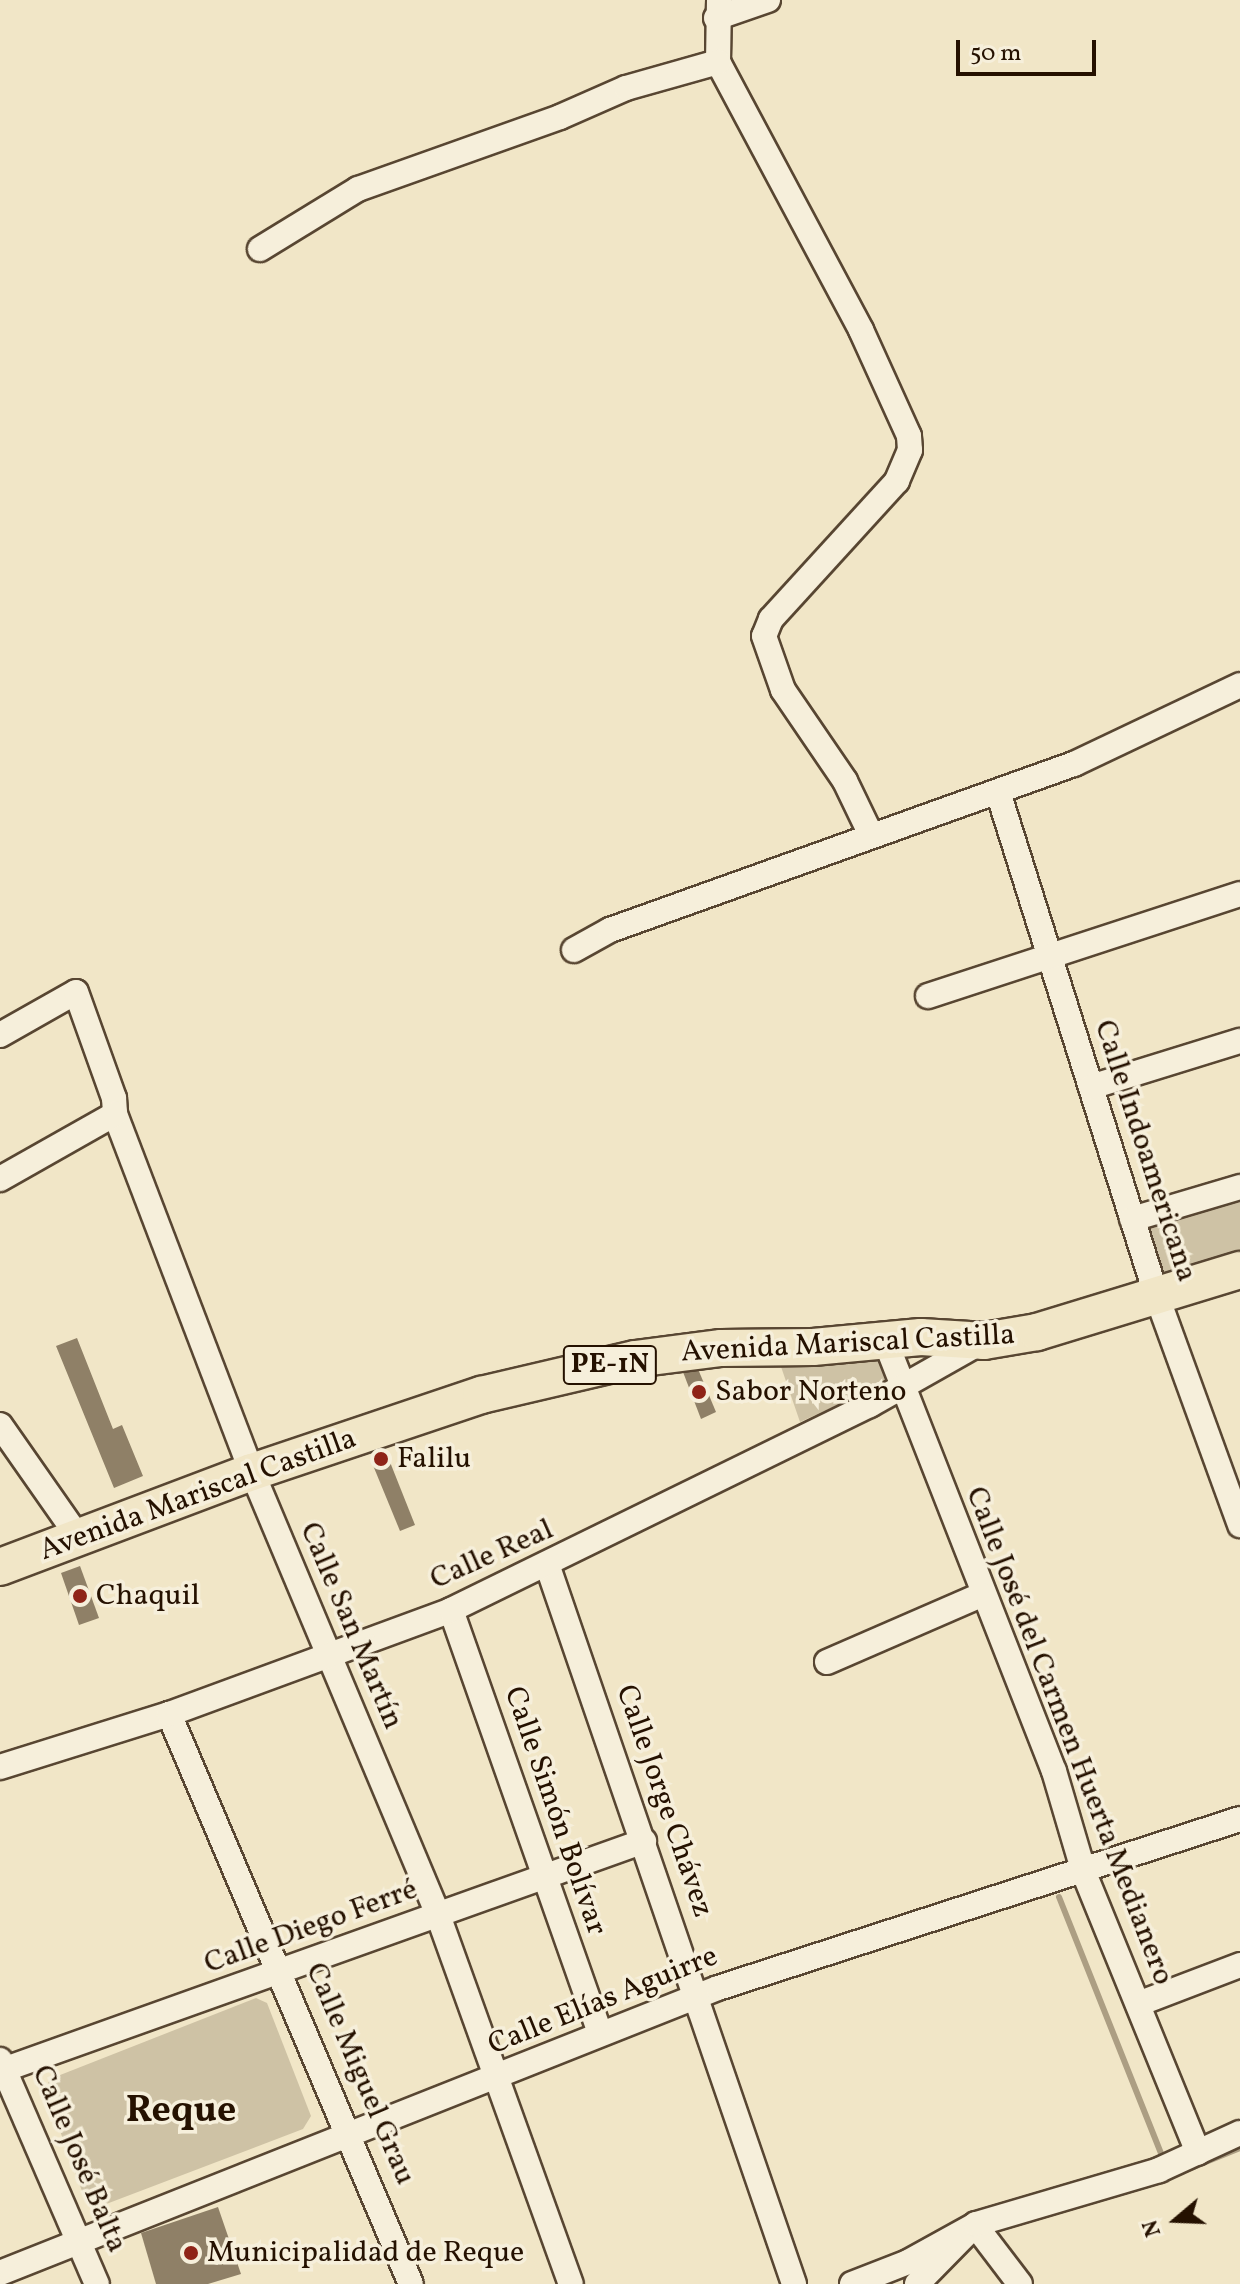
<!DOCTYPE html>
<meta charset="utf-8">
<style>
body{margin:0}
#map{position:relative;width:1240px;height:2284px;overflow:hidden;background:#f1e6c7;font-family:Vollkorn,serif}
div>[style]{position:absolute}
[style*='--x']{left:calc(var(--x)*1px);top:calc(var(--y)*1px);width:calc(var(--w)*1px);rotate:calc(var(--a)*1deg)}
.green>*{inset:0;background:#cec2a5}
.stream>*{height:6px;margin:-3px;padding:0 3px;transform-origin:3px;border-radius:3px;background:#ac9e83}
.building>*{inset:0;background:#8f8067}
.roads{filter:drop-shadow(2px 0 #584632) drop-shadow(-2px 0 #584632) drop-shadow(0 2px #584632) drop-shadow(0 -2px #584632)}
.minor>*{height:24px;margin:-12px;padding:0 12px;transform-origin:12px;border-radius:12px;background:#f6efdb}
.highway>*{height:36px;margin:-18px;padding:0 18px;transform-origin:18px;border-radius:18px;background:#f1e6c7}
.dots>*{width:22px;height:22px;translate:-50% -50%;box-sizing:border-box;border:4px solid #f6efdb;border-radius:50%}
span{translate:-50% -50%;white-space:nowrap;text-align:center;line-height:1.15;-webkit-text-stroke:7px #f6efdb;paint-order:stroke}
.shield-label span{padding:2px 6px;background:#f6efdb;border:2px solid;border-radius:6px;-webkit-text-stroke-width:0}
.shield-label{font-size:28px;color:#251100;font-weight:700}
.street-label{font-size:30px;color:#251100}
.poi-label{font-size:30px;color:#251100}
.left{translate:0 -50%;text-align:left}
.district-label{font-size:38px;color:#251100;font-weight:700}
.north{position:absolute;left:1136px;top:2180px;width:80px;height:80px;-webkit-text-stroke:6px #f6efdb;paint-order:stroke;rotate:251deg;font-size:22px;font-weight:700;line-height:32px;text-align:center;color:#251100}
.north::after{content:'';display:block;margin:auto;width:28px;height:36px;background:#251100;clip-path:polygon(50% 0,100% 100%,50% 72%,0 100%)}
.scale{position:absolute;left:956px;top:40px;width:140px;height:36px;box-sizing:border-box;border:4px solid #251100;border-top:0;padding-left:10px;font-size:24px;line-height:28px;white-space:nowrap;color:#251100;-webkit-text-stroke:6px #f6efdb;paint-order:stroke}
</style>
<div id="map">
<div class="green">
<div style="clip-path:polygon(1240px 1197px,1240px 1251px,1164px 1275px,1149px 1226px)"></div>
<div style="clip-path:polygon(884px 1355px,890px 1381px,800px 1422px,778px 1358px)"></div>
<div style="clip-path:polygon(256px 1998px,267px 2003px,311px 2116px,303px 2129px,101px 2206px,86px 2202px,45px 2090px,50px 2079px)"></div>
</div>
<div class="stream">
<div style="--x:1059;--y:1897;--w:284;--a:68.3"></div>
<div style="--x:1186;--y:2170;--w:58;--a:-22.2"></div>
</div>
<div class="building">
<div style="clip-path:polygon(77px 1338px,113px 1429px,122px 1425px,143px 1476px,114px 1488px,56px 1346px)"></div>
<div style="clip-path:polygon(698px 1369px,716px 1412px,701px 1419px,683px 1372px)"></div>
<div style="clip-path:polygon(386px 1452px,415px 1525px,400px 1531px,370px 1458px)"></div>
<div style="clip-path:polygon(80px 1566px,99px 1618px,79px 1625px,61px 1573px)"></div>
<div style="clip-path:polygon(218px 2207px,241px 2274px,208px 2284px,156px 2284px,141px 2233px)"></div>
</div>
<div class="roads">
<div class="minor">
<div style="--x:719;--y:0;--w:62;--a:90.9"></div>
<div style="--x:718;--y:62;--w:304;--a:61.9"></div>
<div style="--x:861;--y:330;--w:116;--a:65.6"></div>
<div style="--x:909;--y:436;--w:14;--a:86"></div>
<div style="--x:910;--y:450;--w:34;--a:113"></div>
<div style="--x:897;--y:481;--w:187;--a:132.4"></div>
<div style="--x:771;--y:619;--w:18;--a:112"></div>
<div style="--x:764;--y:636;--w:57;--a:70.6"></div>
<div style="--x:783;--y:690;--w:110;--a:55.7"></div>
<div style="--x:845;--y:781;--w:60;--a:64.3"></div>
<div style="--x:716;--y:18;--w:55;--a:-19.1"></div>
<div style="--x:260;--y:249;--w:115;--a:-31.5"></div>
<div style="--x:358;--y:189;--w:214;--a:-19.6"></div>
<div style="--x:560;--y:117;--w:72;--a:-23.7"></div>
<div style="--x:626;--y:88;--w:96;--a:-15.8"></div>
<div style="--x:998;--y:792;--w:526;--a:72.53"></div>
<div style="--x:1156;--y:1294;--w:246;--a:70"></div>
<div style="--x:574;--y:950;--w:41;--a:-29.1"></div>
<div style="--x:610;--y:930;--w:493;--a:-19.7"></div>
<div style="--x:1074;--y:764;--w:184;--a:-25.4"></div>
<div style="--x:928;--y:996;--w:328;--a:-18.1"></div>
<div style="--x:0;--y:1035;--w:87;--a:-29.5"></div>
<div style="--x:76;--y:992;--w:113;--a:70.3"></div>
<div style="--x:114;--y:1098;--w:16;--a:86"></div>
<div style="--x:115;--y:1114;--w:383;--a:69.1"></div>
<div style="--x:252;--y:1472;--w:480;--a:67.2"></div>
<div style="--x:438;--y:1915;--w:392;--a:70.2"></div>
<div style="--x:1091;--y:1087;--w:156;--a:-17.2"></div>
<div style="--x:0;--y:1179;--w:132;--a:-29.5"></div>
<div style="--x:1132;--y:1219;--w:113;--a:-16.5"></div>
<div style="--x:885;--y:1340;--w:463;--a:68.6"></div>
<div style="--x:1054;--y:1771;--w:106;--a:73.6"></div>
<div style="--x:1084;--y:1873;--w:302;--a:67.8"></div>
<div style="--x:0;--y:1425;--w:138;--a:55"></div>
<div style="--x:548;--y:1567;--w:758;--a:71.06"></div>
<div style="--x:451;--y:1610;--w:448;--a:70.6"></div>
<div style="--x:827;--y:1662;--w:168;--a:-23.5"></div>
<div style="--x:169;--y:1714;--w:619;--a:67"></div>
<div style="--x:0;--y:1767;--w:177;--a:-17.4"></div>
<div style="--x:169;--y:1714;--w:301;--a:-20.2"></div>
<div style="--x:451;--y:1610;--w:466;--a:-26.1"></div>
<div style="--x:870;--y:1405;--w:130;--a:-29.5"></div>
<div style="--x:1138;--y:2004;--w:109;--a:-20.9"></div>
<div style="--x:0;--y:2060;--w:244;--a:66.6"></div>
<div style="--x:0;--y:2071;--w:684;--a:-19.65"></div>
<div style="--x:0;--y:2273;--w:772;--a:-21.65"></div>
<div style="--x:718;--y:1988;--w:549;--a:-17.94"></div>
<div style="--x:852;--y:2284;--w:60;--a:-21.4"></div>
<div style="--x:908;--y:2262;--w:77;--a:-28.9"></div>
<div style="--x:975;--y:2225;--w:74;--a:52.7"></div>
<div style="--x:917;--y:2284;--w:84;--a:-45.5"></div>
<div style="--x:976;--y:2224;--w:191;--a:-16.4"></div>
<div style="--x:1159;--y:2170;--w:89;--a:-24.6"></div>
</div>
<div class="highway">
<div style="--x:0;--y:1567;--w:269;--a:-20.7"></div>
<div style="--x:252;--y:1472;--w:242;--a:-18.6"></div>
<div style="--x:481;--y:1395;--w:158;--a:-13.2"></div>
<div style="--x:635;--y:1359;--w:87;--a:-7.3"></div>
<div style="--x:721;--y:1348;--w:92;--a:-0.6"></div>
<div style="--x:813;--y:1347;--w:108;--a:-5.3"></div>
<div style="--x:921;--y:1337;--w:63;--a:3.6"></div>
<div style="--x:984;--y:1341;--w:54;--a:-9.6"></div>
<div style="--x:1037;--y:1332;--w:212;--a:-17"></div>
</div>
</div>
<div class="dots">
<div style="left:699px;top:1392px;background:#8f2418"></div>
<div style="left:381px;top:1459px;background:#8f2418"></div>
<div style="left:80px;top:1596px;background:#8f2418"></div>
<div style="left:191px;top:2253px;background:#8f2418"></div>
</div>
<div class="shield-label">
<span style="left:610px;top:1365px">PE-1N</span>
</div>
<div class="street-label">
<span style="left:1145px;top:1151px;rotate:72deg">Calle Indoamericana</span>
<span style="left:848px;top:1344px;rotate:-3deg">Avenida Mariscal Castilla</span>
<span style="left:198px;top:1495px;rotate:-20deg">Avenida Mariscal Castilla</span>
<span style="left:492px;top:1555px;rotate:-24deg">Calle Real</span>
<span style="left:351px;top:1626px;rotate:67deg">Calle San Martín</span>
<span style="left:1069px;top:1736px;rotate:69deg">Calle José del Carmen Huerta Medianero</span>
<span style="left:664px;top:1801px;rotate:71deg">Calle Jorge Chávez</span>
<span style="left:555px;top:1811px;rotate:71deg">Calle Simón Bolívar</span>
<span style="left:311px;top:1927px;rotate:-20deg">Calle Diego Ferré</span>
<span style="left:603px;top:2001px;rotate:-22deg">Calle Elías Aguirre</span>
<span style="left:360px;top:2074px;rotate:67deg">Calle Miguel Grau</span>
<span style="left:79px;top:2159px;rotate:67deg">Calle José Balta</span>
</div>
<div class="poi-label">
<span class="left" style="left:715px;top:1392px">Sabor Norteno</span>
<span class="left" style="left:397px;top:1459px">Falilu</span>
<span class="left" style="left:96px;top:1596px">Chaquil</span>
<span class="left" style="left:207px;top:2253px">Municipalidad de Reque</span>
</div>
<div class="district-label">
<span style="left:181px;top:2112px">Reque</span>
</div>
<div class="north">N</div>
<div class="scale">50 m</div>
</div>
